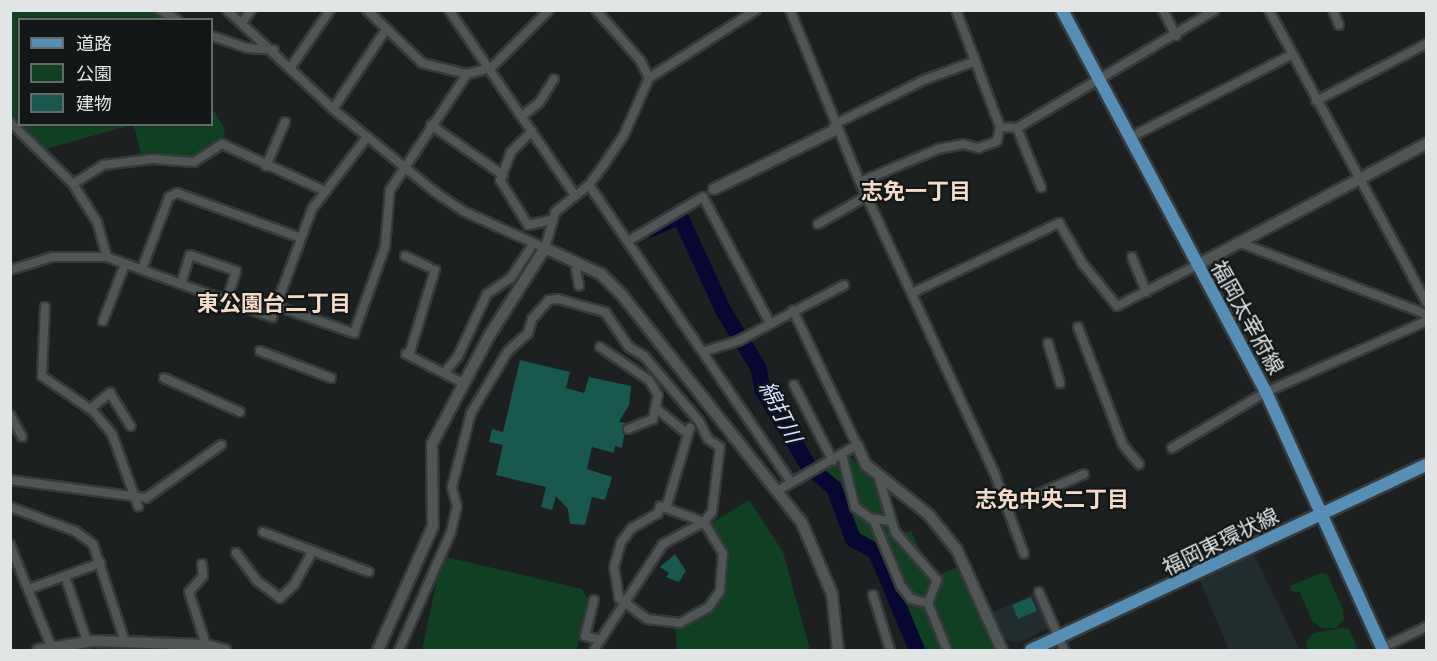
<!DOCTYPE html>
<meta charset="utf-8">
<style>
body{margin:0}
#map{position:relative;width:1437px;height:661px;overflow:hidden;background:#1c2021;font-family:"Titillium Web","Noto Sans JP",sans-serif}
div>[style]{position:absolute}
[style*='--x']{left:calc(var(--x)*1px);top:calc(var(--y)*1px);width:calc(var(--w)*1px);rotate:calc(var(--a)*1deg)}
.built>*{inset:0;background:#202c2e}
.green>*{inset:0;background:#113f21}
.river>*{height:16px;margin:-8px;padding:0 8px;transform-origin:8px;border-radius:8px;background:#070731}
.building>*{inset:0;background:#19584f}
.roads{filter:drop-shadow(2px 0 #363a3a) drop-shadow(-2px 0 #363a3a) drop-shadow(0 2px #363a3a) drop-shadow(0 -2px #363a3a)}
.street>*{height:8px;margin:-4px;padding:0 4px;transform-origin:4px;border-radius:4px;background:#505556}
.secondary>*{height:10px;margin:-5px;padding:0 5px;transform-origin:5px;border-radius:5px;background:#505556}
.primary>*{height:12px;margin:-6px;padding:0 6px;transform-origin:6px;border-radius:6px;background:#568eb6}
span{translate:-50% -50%;white-space:nowrap;text-align:center;line-height:1.15;-webkit-text-stroke:4.5px #121717;paint-order:stroke}
.street-label{font-size:21px;color:#e2e5e5}
.neighbourhood-label{font-size:22px;color:#f5dbc7;font-weight:700}
.water-label{font-size:22px;color:#d6defd;font-style:italic}
.frame{position:absolute;inset:0;border:12px solid #e2e5e5;pointer-events:none}
.legend{position:absolute;left:18px;top:18px;width:195px;height:108px;box-sizing:border-box;background:#121717;border:2px solid #656969;margin:0;padding:8px 10px;list-style:none;font-size:18px;color:#e2e5e5}
.legend li{display:flex;align-items:center;gap:12px;height:30px}
.legend b{width:30px;border:2px solid #656969}
</style>
<div id="map">
<div class="built">
<div style="clip-path:polygon(1253px 552px,1300px 650px,1229px 650px,1200px 581px)"></div>
<div style="clip-path:polygon(1035px 593px,1049px 628px,1019px 643px,1004px 640px,991px 613px)"></div>
</div>
<div class="green">
<div style="clip-path:polygon(11px 11px,154px 11px,170px 19px,20px 20px,20px 124px,131px 125px,42px 150px,11px 117px)"></div>
<div style="clip-path:polygon(212px 108px,225px 129px,223px 140px,193px 159px,141px 156px,134px 125px,212px 124px)"></div>
<div style="clip-path:polygon(851px 457px,873px 481px,893px 536px,911px 531px,933px 578px,960px 566px,996px 650px,915px 650px,878px 548px,853px 537px,832px 483px,817px 473px)"></div>
<div style="clip-path:polygon(749px 500px,783px 552px,810px 650px,677px 650px,675px 628px,709px 612px,722px 592px,725px 554px,710px 524px)"></div>
<div style="clip-path:polygon(442px 556px,582px 589px,588px 600px,577px 650px,422px 650px)"></div>
<div style="clip-path:polygon(1321px 573px,1327px 574px,1343px 609px,1344px 619px,1336px 628px,1322px 628px,1312px 621px,1300px 592px,1291px 591px,1290px 586px)"></div>
<div style="clip-path:polygon(1341px 628px,1349px 629px,1358px 650px,1308px 650px,1306px 642px,1313px 633px)"></div>
</div>
<div class="river">
<div style="--x:651;--y:229;--w:32;--a:-24"></div>
<div style="--x:680;--y:216;--w:103;--a:65.4"></div>
<div style="--x:723;--y:310;--w:69;--a:58.6"></div>
<div style="--x:759;--y:369;--w:20;--a:81"></div>
<div style="--x:762;--y:389;--w:91;--a:58.9"></div>
<div style="--x:809;--y:467;--w:33;--a:40"></div>
<div style="--x:834;--y:488;--w:54;--a:69.6"></div>
<div style="--x:853;--y:539;--w:26;--a:29"></div>
<div style="--x:876;--y:552;--w:106;--a:67.3"></div>
</div>
<div class="building">
<div style="clip-path:polygon(520px 360px,570px 372px,566px 388px,584px 393px,589px 377px,631px 386px,629px 405px,619px 422px,626px 423px,622px 448px,615px 446px,614px 453px,592px 447px,587px 469px,612px 477px,605px 500px,592px 497px,585px 525px,570px 524px,568px 509px,556px 496px,552px 510px,541px 507px,546px 487px,496px 475px,503px 445px,489px 442px,492px 429px,503px 432px)"></div>
<div style="clip-path:polygon(675px 554px,686px 571px,679px 582px,666px 577px,669px 573px,660px 567px)"></div>
<div style="clip-path:polygon(1031px 597px,1037px 611px,1018px 619px,1012px 605px)"></div>
</div>
<div class="roads">
<div class="street">
<div style="--x:160;--y:10;--w:20;--a:30"></div>
<div style="--x:227;--y:10;--w:145;--a:43"></div>
<div style="--x:333;--y:109;--w:132;--a:39.1"></div>
<div style="--x:435;--y:192;--w:34;--a:34"></div>
<div style="--x:463;--y:211;--w:90;--a:24.3"></div>
<div style="--x:545;--y:248;--w:37;--a:-74"></div>
<div style="--x:555;--y:212;--w:43;--a:-38.5"></div>
<div style="--x:589;--y:185;--w:24;--a:-54"></div>
<div style="--x:603;--y:166;--w:37;--a:-56"></div>
<div style="--x:624;--y:135;--w:62;--a:-66.3"></div>
<div style="--x:649;--y:78;--w:127;--a:-32.4"></div>
<div style="--x:367;--y:10;--w:76;--a:43.9"></div>
<div style="--x:422;--y:63;--w:46;--a:13.7"></div>
<div style="--x:467;--y:74;--w:25;--a:-14"></div>
<div style="--x:491;--y:68;--w:82;--a:-45"></div>
<div style="--x:449;--y:10;--w:222;--a:55.8"></div>
<div style="--x:596;--y:10;--w:67;--a:48.7"></div>
<div style="--x:640;--y:60;--w:20;--a:63"></div>
<div style="--x:790;--y:10;--w:186;--a:67.9"></div>
<div style="--x:860;--y:182;--w:319;--a:65.2"></div>
<div style="--x:994;--y:472;--w:87;--a:69.9"></div>
<div style="--x:1163;--y:10;--w:29;--a:63"></div>
<div style="--x:1269;--y:10;--w:332;--a:61.7"></div>
<div style="--x:1333;--y:10;--w:16;--a:68"></div>
<div style="--x:242;--y:23;--w:16;--a:-55"></div>
<div style="--x:212;--y:36;--w:37;--a:19"></div>
<div style="--x:247;--y:48;--w:27;--a:4"></div>
<div style="--x:291;--y:67;--w:69;--a:-55.6"></div>
<div style="--x:1316;--y:101;--w:124;--a:-27.4"></div>
<div style="--x:333;--y:109;--w:97;--a:-56.3"></div>
<div style="--x:523;--y:115;--w:20;--a:-37"></div>
<div style="--x:539;--y:103;--w:28;--a:-58"></div>
<div style="--x:10;--y:122;--w:88;--a:44.5"></div>
<div style="--x:73;--y:184;--w:45;--a:57.7"></div>
<div style="--x:97;--y:222;--w:36;--a:74"></div>
<div style="--x:837;--y:123;--w:97;--a:-26.3"></div>
<div style="--x:924;--y:80;--w:55;--a:-20.1"></div>
<div style="--x:431;--y:125;--w:88;--a:34.8"></div>
<div style="--x:1000;--y:127;--w:17;--a:3"></div>
<div style="--x:1017;--y:128;--w:230;--a:-30.8"></div>
<div style="--x:1017;--y:128;--w:64;--a:67.9"></div>
<div style="--x:532;--y:131;--w:30;--a:135"></div>
<div style="--x:511;--y:152;--w:30;--a:111"></div>
<div style="--x:500;--y:180;--w:53;--a:58.1"></div>
<div style="--x:528;--y:225;--w:24;--a:-12"></div>
<div style="--x:1129;--y:138;--w:182;--a:-27.1"></div>
<div style="--x:266;--y:166;--w:48;--a:-66.6"></div>
<div style="--x:860;--y:182;--w:85;--a:-22.9"></div>
<div style="--x:938;--y:149;--w:25;--a:-11"></div>
<div style="--x:963;--y:144;--w:16;--a:15"></div>
<div style="--x:978;--y:148;--w:20;--a:-20"></div>
<div style="--x:997;--y:141;--w:14;--a:-78"></div>
<div style="--x:1000;--y:127;--w:125;--a:-110.6"></div>
<div style="--x:73;--y:184;--w:36;--a:-32"></div>
<div style="--x:103;--y:165;--w:49;--a:-7"></div>
<div style="--x:152;--y:159;--w:42;--a:4.1"></div>
<div style="--x:194;--y:162;--w:33;--a:-33"></div>
<div style="--x:222;--y:144;--w:111;--a:24.5"></div>
<div style="--x:589;--y:185;--w:358;--a:55.8"></div>
<div style="--x:818;--y:224;--w:56;--a:-29.7"></div>
<div style="--x:628;--y:241;--w:87;--a:-30.4"></div>
<div style="--x:703;--y:197;--w:143;--a:62"></div>
<div style="--x:1238;--y:242;--w:201;--a:21"></div>
<div style="--x:405;--y:256;--w:26;--a:25"></div>
<div style="--x:1132;--y:257;--w:38;--a:68"></div>
<div style="--x:142;--y:269;--w:77;--a:-69.4"></div>
<div style="--x:169;--y:197;--w:9;--a:-27"></div>
<div style="--x:177;--y:193;--w:132;--a:19.9"></div>
<div style="--x:10;--y:270;--w:44;--a:-17.2"></div>
<div style="--x:52;--y:257;--w:55;--a:0"></div>
<div style="--x:107;--y:257;--w:176;--a:20"></div>
<div style="--x:272;--y:317;--w:115;--a:-69.7"></div>
<div style="--x:312;--y:209;--w:91;--a:-52.6"></div>
<div style="--x:576;--y:270;--w:16;--a:79"></div>
<div style="--x:181;--y:284;--w:30;--a:-73"></div>
<div style="--x:190;--y:255;--w:49;--a:19.2"></div>
<div style="--x:236;--y:271;--w:31;--a:107"></div>
<div style="--x:912;--y:293;--w:163;--a:-25.5"></div>
<div style="--x:1059;--y:223;--w:48;--a:59.7"></div>
<div style="--x:1083;--y:264;--w:54;--a:51"></div>
<div style="--x:1117;--y:306;--w:90;--a:-27.1"></div>
<div style="--x:276;--y:306;--w:83;--a:19.1"></div>
<div style="--x:354;--y:333;--w:91;--a:-70.2"></div>
<div style="--x:385;--y:247;--w:57;--a:-85"></div>
<div style="--x:390;--y:190;--w:139;--a:-56.4"></div>
<div style="--x:45;--y:307;--w:69;--a:92.5"></div>
<div style="--x:42;--y:376;--w:62;--a:34.5"></div>
<div style="--x:93;--y:411;--w:30;--a:50"></div>
<div style="--x:112;--y:434;--w:77;--a:70.1"></div>
<div style="--x:103;--y:321;--w:61;--a:-68.9"></div>
<div style="--x:1078;--y:327;--w:126;--a:69.1"></div>
<div style="--x:1123;--y:445;--w:25;--a:50"></div>
<div style="--x:1048;--y:343;--w:42;--a:73.3"></div>
<div style="--x:600;--y:347;--w:59;--a:34"></div>
<div style="--x:649;--y:380;--w:17;--a:59"></div>
<div style="--x:658;--y:395;--w:25;--a:102"></div>
<div style="--x:653;--y:419;--w:27;--a:158"></div>
<div style="--x:260;--y:351;--w:76;--a:20.8"></div>
<div style="--x:705;--y:351;--w:34;--a:-17"></div>
<div style="--x:738;--y:341;--w:120;--a:-27.8"></div>
<div style="--x:406;--y:354;--w:64;--a:27"></div>
<div style="--x:409;--y:355;--w:89;--a:-73"></div>
<div style="--x:446;--y:371;--w:19;--a:-51"></div>
<div style="--x:458;--y:356;--w:68;--a:-64.9"></div>
<div style="--x:487;--y:294;--w:29;--a:-34"></div>
<div style="--x:511;--y:278;--w:35;--a:-57"></div>
<div style="--x:164;--y:378;--w:83;--a:24.1"></div>
<div style="--x:794;--y:385;--w:85;--a:62.8"></div>
<div style="--x:90;--y:409;--w:26;--a:-39"></div>
<div style="--x:110;--y:393;--w:39;--a:58"></div>
<div style="--x:658;--y:410;--w:36;--a:39"></div>
<div style="--x:10;--y:415;--w:25;--a:61"></div>
<div style="--x:1172;--y:448;--w:109;--a:-30.8"></div>
<div style="--x:1266;--y:392;--w:175;--a:-23.9"></div>
<div style="--x:842;--y:455;--w:54;--a:76"></div>
<div style="--x:855;--y:507;--w:19;--a:36"></div>
<div style="--x:870;--y:518;--w:20;--a:9"></div>
<div style="--x:879;--y:478;--w:56;--a:73.5"></div>
<div style="--x:895;--y:532;--w:64;--a:48.8"></div>
<div style="--x:937;--y:580;--w:25;--a:111"></div>
<div style="--x:928;--y:603;--w:51;--a:68"></div>
<div style="--x:10;--y:480;--w:137;--a:7.5"></div>
<div style="--x:146;--y:498;--w:92;--a:-35.2"></div>
<div style="--x:777;--y:491;--w:92;--a:-29.9"></div>
<div style="--x:857;--y:445;--w:149;--a:-115.4"></div>
<div style="--x:660;--y:506;--w:47;--a:20"></div>
<div style="--x:704;--y:522;--w:37;--a:59"></div>
<div style="--x:723;--y:554;--w:37;--a:95"></div>
<div style="--x:720;--y:591;--w:19;--a:125"></div>
<div style="--x:709;--y:607;--w:33;--a:151"></div>
<div style="--x:680;--y:623;--w:33;--a:-173"></div>
<div style="--x:647;--y:619;--w:35;--a:-143"></div>
<div style="--x:619;--y:598;--w:31;--a:-99"></div>
<div style="--x:614;--y:567;--w:26;--a:-74"></div>
<div style="--x:621;--y:542;--w:18;--a:-52"></div>
<div style="--x:632;--y:528;--w:30;--a:-30"></div>
<div style="--x:658;--y:513;--w:7;--a:-74"></div>
<div style="--x:10;--y:507;--w:69;--a:20.3"></div>
<div style="--x:75;--y:531;--w:22;--a:36"></div>
<div style="--x:93;--y:544;--w:103;--a:71.9"></div>
<div style="--x:666;--y:508;--w:84;--a:-73.3"></div>
<div style="--x:1007;--y:508;--w:84;--a:-23.8"></div>
<div style="--x:873;--y:519;--w:73;--a:67.3"></div>
<div style="--x:901;--y:586;--w:16;--a:52"></div>
<div style="--x:911;--y:599;--w:17;--a:13"></div>
<div style="--x:263;--y:532;--w:113;--a:20.7"></div>
<div style="--x:10;--y:545;--w:109;--a:67.9"></div>
<div style="--x:236;--y:553;--w:34;--a:53"></div>
<div style="--x:256;--y:580;--w:30;--a:37"></div>
<div style="--x:280;--y:598;--w:19;--a:-43"></div>
<div style="--x:294;--y:585;--w:39;--a:-61"></div>
<div style="--x:202;--y:564;--w:12;--a:85"></div>
<div style="--x:203;--y:576;--w:21;--a:131"></div>
<div style="--x:189;--y:592;--w:56;--a:72.2"></div>
<div style="--x:65;--y:576;--w:69;--a:71.3"></div>
<div style="--x:29;--y:589;--w:76;--a:-20.1"></div>
<div style="--x:1039;--y:592;--w:63;--a:66.7"></div>
<div style="--x:873;--y:595;--w:58;--a:72.8"></div>
<div style="--x:594;--y:600;--w:37;--a:104"></div>
<div style="--x:585;--y:636;--w:16;--a:14"></div>
<div style="--x:1382;--y:648;--w:49;--a:-25.5"></div>
<div style="--x:399;--y:650;--w:129;--a:-66.2"></div>
<div style="--x:451;--y:532;--w:27;--a:-77"></div>
<div style="--x:457;--y:506;--w:20;--a:-105"></div>
<div style="--x:452;--y:487;--w:76;--a:-75.6"></div>
<div style="--x:471;--y:413;--w:72;--a:-59.2"></div>
<div style="--x:508;--y:351;--w:27;--a:-42"></div>
<div style="--x:528;--y:333;--w:15;--a:-74"></div>
<div style="--x:532;--y:319;--w:25;--a:-48"></div>
<div style="--x:549;--y:300;--w:9;--a:-6"></div>
<div style="--x:558;--y:299;--w:49;--a:15.5"></div>
<div style="--x:605;--y:312;--w:42;--a:55.6"></div>
<div style="--x:629;--y:347;--w:17;--a:31"></div>
<div style="--x:644;--y:356;--w:85;--a:49.8"></div>
<div style="--x:699;--y:421;--w:20;--a:63"></div>
<div style="--x:708;--y:439;--w:14;--a:34"></div>
<div style="--x:720;--y:447;--w:65;--a:97"></div>
<div style="--x:712;--y:512;--w:13;--a:129"></div>
<div style="--x:704;--y:522;--w:47;--a:151.8"></div>
<div style="--x:663;--y:544;--w:126;--a:123.1"></div>
</div>
<div class="secondary">
<div style="--x:714;--y:189;--w:132;--a:-26"></div>
<div style="--x:833;--y:131;--w:9;--a:-63"></div>
<div style="--x:1197;--y:265;--w:259;--a:-27.9"></div>
<div style="--x:857;--y:445;--w:22;--a:66"></div>
<div style="--x:866;--y:465;--w:80;--a:38.4"></div>
<div style="--x:929;--y:515;--w:45;--a:51.3"></div>
<div style="--x:957;--y:550;--w:110;--a:65.8"></div>
<div style="--x:38;--y:650;--w:56;--a:-9.3"></div>
<div style="--x:93;--y:641;--w:113;--a:2"></div>
<div style="--x:206;--y:645;--w:20;--a:15"></div>
<div style="--x:378;--y:650;--w:136;--a:-66.1"></div>
<div style="--x:433;--y:526;--w:82;--a:-90.7"></div>
<div style="--x:432;--y:444;--w:122;--a:-62.2"></div>
<div style="--x:489;--y:336;--w:104;--a:-57.5"></div>
<div style="--x:545;--y:248;--w:62;--a:24.9"></div>
<div style="--x:601;--y:274;--w:30;--a:45"></div>
<div style="--x:622;--y:295;--w:290;--a:51.7"></div>
<div style="--x:802;--y:523;--w:77;--a:67.1"></div>
<div style="--x:832;--y:594;--w:56;--a:83.9"></div>
</div>
<div class="primary">
<div style="--x:1062;--y:10;--w:433;--a:61.9"></div>
<div style="--x:1266;--y:392;--w:283;--a:65.6"></div>
<div style="--x:1031;--y:650;--w:436;--a:-25.1"></div>
</div>
</div>
<div class="street-label">
<span style="left:1248px;top:317px;rotate:61deg">福岡太宰府線</span>
<span style="left:1220px;top:541px;rotate:-26deg">福岡東環状線</span>
</div>
<div class="neighbourhood-label">
<span style="left:916px;top:192px">志免一丁目</span>
<span style="left:274px;top:304px">東公園台二丁目</span>
<span style="left:1052px;top:500px">志免中央二丁目</span>
</div>
<div class="water-label">
<span style="left:780px;top:412px;rotate:63deg">綿打川</span>
</div>
<div class="frame"></div>
<ul class="legend">
<li><b style="height:8px;background:#568eb6"></b>道路</li>
<li><b style="height:16px;background:#113f21"></b>公園</li>
<li><b style="height:16px;background:#19584f"></b>建物</li>
</ul>
</div>
